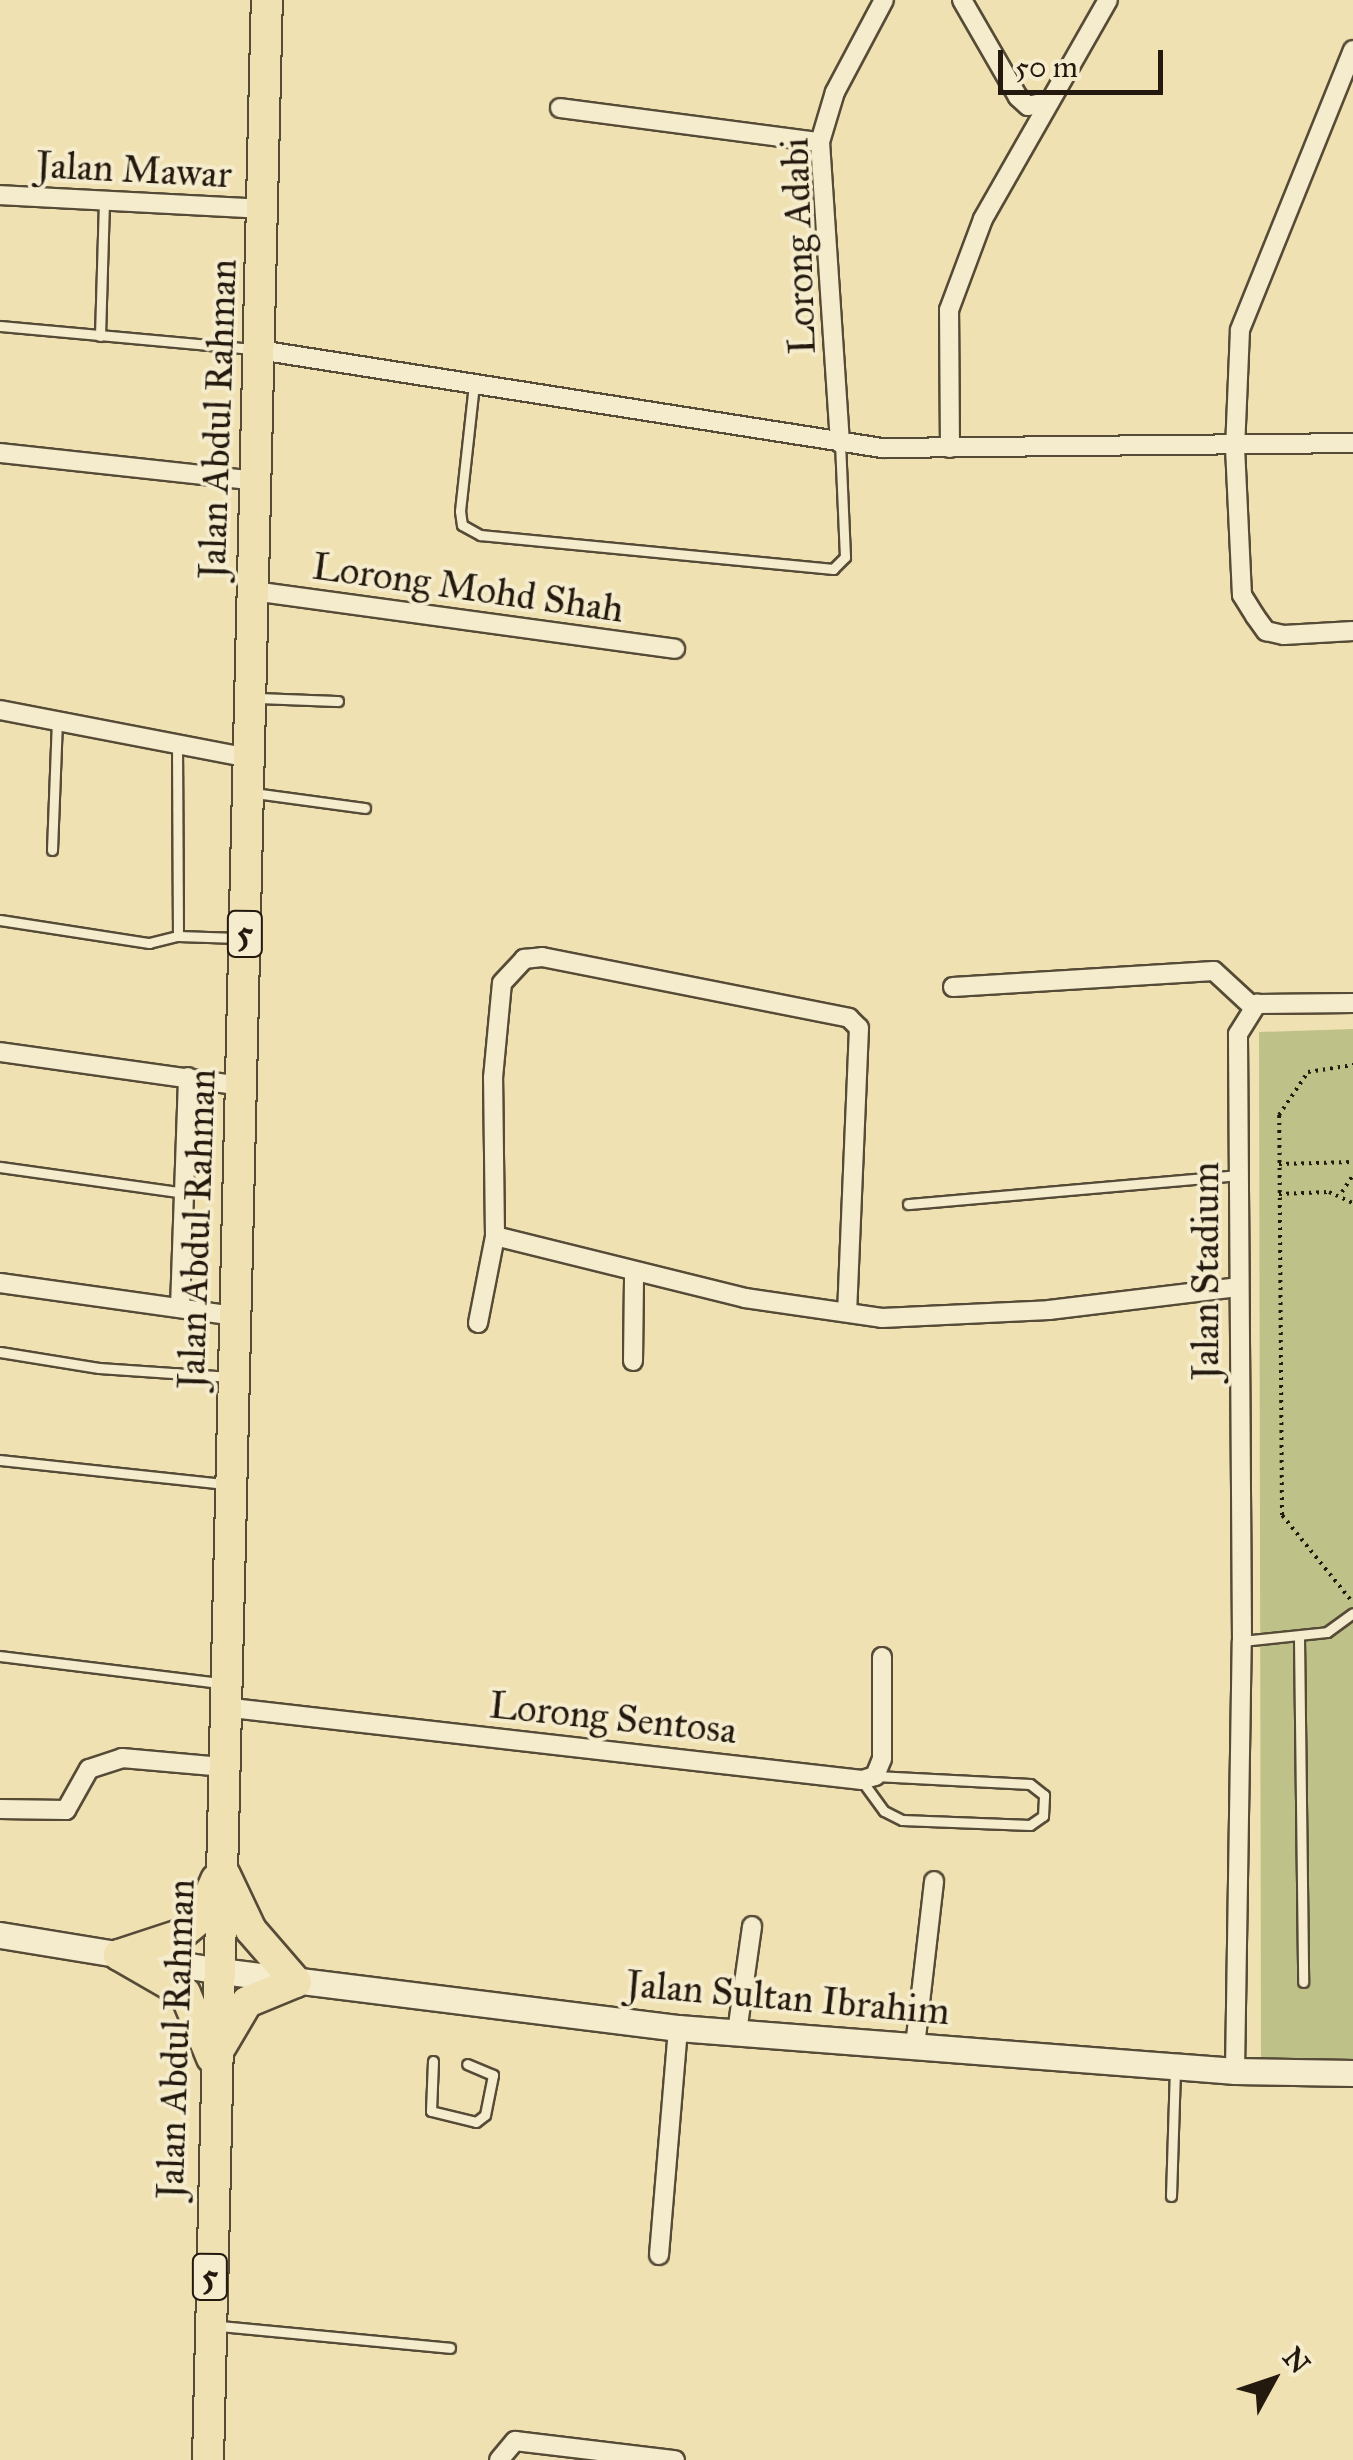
<!DOCTYPE html>
<style>
body{margin:0}
#map{position:relative;width:1353px;height:2460px;overflow:hidden;background:#f0e1b2;font-family:"IM FELL Great Primer",serif}
div>[style]{position:absolute}
[style*='--x']{left:calc(var(--x)*1px);top:calc(var(--y)*1px);width:calc(var(--w)*1px);rotate:calc(var(--a)*1deg)}
.green>*{inset:0;background:#bec289}
.path>*{height:4px;margin-top:-2px;transform-origin:0;background:repeating-linear-gradient(90deg,#23190e 0 2.5px,transparent 0 7.5px)}
.roads{filter:drop-shadow(2px 0 #564b37) drop-shadow(-2px 0 #564b37) drop-shadow(0 2px #564b37) drop-shadow(0 -2px #564b37)}
.lane>*{height:9px;margin:-4.5px;padding:0 4.5px;transform-origin:4.5px;border-radius:4.5px;background:#f5eccd}
.street>*{height:18px;margin:-9px;padding:0 9px;transform-origin:9px;border-radius:9px;background:#f5eccd}
.secondary>*{height:25px;margin:-12.5px;padding:0 12.5px;transform-origin:12.5px;border-radius:12.5px;background:#f5eccd}
.primary>*{height:30px;margin:-15px;padding:0 15px;transform-origin:15px;border-radius:15px;background:#f0e1b2}
span{translate:-50% -50%;white-space:nowrap;text-align:center;line-height:1.15;-webkit-text-stroke:8px #f5eccd;paint-order:stroke}
.shield-label span{padding:2px 8px;background:#f5eccd;border:2px solid;border-radius:8px;-webkit-text-stroke-width:0}
.shield-label{font-size:35px;color:#23190e;font-weight:700}
.street-label{font-size:38px;color:#23190e}
.north{position:absolute;left:1223px;top:2330px;width:100px;height:100px;-webkit-text-stroke:8px #f5eccd;paint-order:stroke;rotate:50deg;font-size:28px;font-weight:700;line-height:40px;text-align:center;color:#23190e}
.north::after{content:'';display:block;margin:auto;width:35px;height:45px;background:#23190e;clip-path:polygon(50% 0,100% 100%,50% 72%,0 100%)}
.scale{position:absolute;left:998px;top:50px;width:165px;height:45px;box-sizing:border-box;border:5px solid #23190e;border-top:0;padding-left:12px;font-size:30px;line-height:35px;white-space:nowrap;color:#23190e;-webkit-text-stroke:8px #f5eccd;paint-order:stroke}
</style>
<div id="map">
<div class="green">
<div style="clip-path:polygon(1353px 1029px,1353px 2061px,1261px 2061px,1259px 1032px)"></div>
</div>
<div class="path">
<div style="--x:1279;--y:1164;--w:74;--a:-1.5"></div>
<div style="--x:1342;--y:1192;--w:20;--a:-57"></div>
<div style="--x:1279;--y:1194;--w:50;--a:-2.3"></div>
<div style="--x:1329;--y:1192;--w:26;--a:25"></div>
<div style="--x:1350;--y:1599;--w:108;--a:-129"></div>
<div style="--x:1282;--y:1515;--w:400;--a:-90.4"></div>
<div style="--x:1279;--y:1115;--w:52;--a:-56"></div>
<div style="--x:1308;--y:1072;--w:46;--a:-8.8"></div>
</div>
<div class="roads">
<div class="lane">
<div style="--x:0;--y:326;--w:252;--a:5.2"></div>
<div style="--x:100;--y:336;--w:135;--a:-88.3"></div>
<div style="--x:474;--y:384;--w:128;--a:96.3"></div>
<div style="--x:460;--y:511;--w:14;--a:82"></div>
<div style="--x:462;--y:525;--w:21;--a:29"></div>
<div style="--x:480;--y:535;--w:355;--a:5.5"></div>
<div style="--x:833;--y:569;--w:17;--a:-45"></div>
<div style="--x:845;--y:557;--w:114;--a:-92.5"></div>
<div style="--x:256;--y:698;--w:82;--a:2.1"></div>
<div style="--x:177;--y:744;--w:192;--a:89.7"></div>
<div style="--x:178;--y:936;--w:60;--a:1.9"></div>
<div style="--x:254;--y:793;--w:112;--a:7.7"></div>
<div style="--x:52;--y:850;--w:129;--a:-87.8"></div>
<div style="--x:0;--y:920;--w:151;--a:8.8"></div>
<div style="--x:149;--y:943;--w:30;--a:-14"></div>
<div style="--x:0;--y:1167;--w:186;--a:8"></div>
<div style="--x:908;--y:1204;--w:331;--a:-5"></div>
<div style="--x:0;--y:1352;--w:100;--a:9.2"></div>
<div style="--x:99;--y:1368;--w:132;--a:3.9"></div>
<div style="--x:0;--y:1460;--w:227;--a:6.1"></div>
<div style="--x:1299;--y:1638;--w:344;--a:89.3"></div>
<div style="--x:1242;--y:1641;--w:85;--a:-6"></div>
<div style="--x:1327;--y:1632;--w:32;--a:-36"></div>
<div style="--x:0;--y:1656;--w:223;--a:7"></div>
<div style="--x:862;--y:1781;--w:37;--a:54"></div>
<div style="--x:884;--y:1811;--w:20;--a:27"></div>
<div style="--x:902;--y:1820;--w:128;--a:2.2"></div>
<div style="--x:1030;--y:1825;--w:16;--a:-35"></div>
<div style="--x:1043;--y:1816;--w:21;--a:-87"></div>
<div style="--x:1044;--y:1795;--w:18;--a:-142"></div>
<div style="--x:1030;--y:1784;--w:155;--a:-177"></div>
<div style="--x:433;--y:2061;--w:50;--a:92.3"></div>
<div style="--x:431;--y:2111;--w:46;--a:13.7"></div>
<div style="--x:476;--y:2122;--w:11;--a:-38"></div>
<div style="--x:485;--y:2115;--w:41;--a:-78.7"></div>
<div style="--x:493;--y:2075;--w:28;--a:-157"></div>
<div style="--x:1171;--y:2196;--w:127;--a:-88.2"></div>
<div style="--x:219;--y:2326;--w:232;--a:5.4"></div>
</div>
<div class="street">
<div style="--x:962;--y:0;--w:112;--a:60"></div>
<div style="--x:1018;--y:97;--w:13;--a:42"></div>
<div style="--x:1028;--y:106;--w:17;--a:-13"></div>
<div style="--x:1353;--y:50;--w:302;--a:112"></div>
<div style="--x:1240;--y:330;--w:117;--a:92.4"></div>
<div style="--x:1235;--y:447;--w:148;--a:87.3"></div>
<div style="--x:1242;--y:595;--w:25;--a:58"></div>
<div style="--x:1255;--y:616;--w:19;--a:54"></div>
<div style="--x:1266;--y:631;--w:18;--a:13"></div>
<div style="--x:1284;--y:635;--w:69;--a:-3.3"></div>
<div style="--x:560;--y:108;--w:262;--a:7.5"></div>
<div style="--x:0;--y:195;--w:266;--a:3"></div>
<div style="--x:259;--y:350;--w:631;--a:8.94"></div>
<div style="--x:882;--y:448;--w:471;--a:-0.6"></div>
<div style="--x:840;--y:443;--w:302;--a:-93.8"></div>
<div style="--x:820;--y:142;--w:52;--a:-73.3"></div>
<div style="--x:835;--y:92;--w:104;--a:-62"></div>
<div style="--x:950;--y:448;--w:138;--a:-90.4"></div>
<div style="--x:949;--y:310;--w:97;--a:-69.5"></div>
<div style="--x:983;--y:219;--w:252;--a:-60.3"></div>
<div style="--x:0;--y:453;--w:258;--a:6.2"></div>
<div style="--x:253;--y:591;--w:426;--a:7.8"></div>
<div style="--x:0;--y:710;--w:254;--a:10.9"></div>
<div style="--x:953;--y:987;--w:261;--a:-3.5"></div>
<div style="--x:1214;--y:971;--w:54;--a:42.8"></div>
<div style="--x:0;--y:1052;--w:243;--a:8"></div>
<div style="--x:495;--y:1236;--w:258;--a:13.9"></div>
<div style="--x:745;--y:1298;--w:138;--a:8.3"></div>
<div style="--x:882;--y:1318;--w:167;--a:-2.7"></div>
<div style="--x:1049;--y:1310;--w:190;--a:-6.9"></div>
<div style="--x:0;--y:1283;--w:236;--a:8"></div>
<div style="--x:180;--y:1308;--w:231;--a:-88"></div>
<div style="--x:478;--y:1323;--w:89;--a:-78.9"></div>
<div style="--x:495;--y:1236;--w:158;--a:-90.7"></div>
<div style="--x:493;--y:1078;--w:95;--a:-84.6"></div>
<div style="--x:502;--y:983;--w:33;--a:-47"></div>
<div style="--x:524;--y:959;--w:18;--a:-6"></div>
<div style="--x:542;--y:957;--w:313;--a:11.2"></div>
<div style="--x:849;--y:1018;--w:14;--a:45"></div>
<div style="--x:859;--y:1028;--w:284;--a:92.4"></div>
<div style="--x:633;--y:1361;--w:87;--a:-89.3"></div>
<div style="--x:223;--y:1707;--w:643;--a:6.52"></div>
<div style="--x:862;--y:1780;--w:14;--a:-17"></div>
<div style="--x:875;--y:1776;--w:18;--a:-68"></div>
<div style="--x:882;--y:1759;--w:102;--a:-90"></div>
<div style="--x:0;--y:1809;--w:66;--a:0.9"></div>
<div style="--x:66;--y:1810;--w:47;--a:-60.7"></div>
<div style="--x:89;--y:1769;--w:35;--a:-18"></div>
<div style="--x:122;--y:1758;--w:100;--a:5.1"></div>
<div style="--x:737;--y:2032;--w:107;--a:-81.9"></div>
<div style="--x:915;--y:2046;--w:166;--a:-83.4"></div>
<div style="--x:1235;--y:2071;--w:430;--a:-89.1"></div>
<div style="--x:1242;--y:1641;--w:607;--a:-90.38"></div>
<div style="--x:1238;--y:1034;--w:36;--a:-58"></div>
<div style="--x:1257;--y:1004;--w:96;--a:-0.6"></div>
<div style="--x:659;--y:2255;--w:228;--a:-85.2"></div>
<div style="--x:499;--y:2460;--w:25;--a:-50"></div>
<div style="--x:515;--y:2441;--w:161;--a:6.8"></div>
</div>
<div class="secondary">
<div style="--x:0;--y:1935;--w:223;--a:9.3"></div>
<div style="--x:220;--y:1971;--w:462;--a:7.1"></div>
<div style="--x:678;--y:2028;--w:559;--a:4.41"></div>
<div style="--x:1235;--y:2071;--w:118;--a:1"></div>
</div>
<div class="primary">
<div style="--x:119;--y:1955;--w:76;--a:29.9"></div>
<div style="--x:185;--y:1993;--w:70;--a:67.4"></div>
<div style="--x:119;--y:1955;--w:64;--a:-18.2"></div>
<div style="--x:180;--y:1935;--w:25;--a:-40"></div>
<div style="--x:199;--y:1919;--w:43;--a:-66.4"></div>
<div style="--x:221;--y:2046;--w:51;--a:-59.4"></div>
<div style="--x:247;--y:2002;--w:53;--a:-22.2"></div>
<div style="--x:296;--y:1982;--w:69;--a:-130.9"></div>
<div style="--x:251;--y:1930;--w:61;--a:-115.3"></div>
<div style="--x:208;--y:2460;--w:2461;--a:-88.63"></div>
</div>
</div>
<div class="shield-label">
<span style="left:245px;top:934px">5</span>
<span style="left:210px;top:2277px">5</span>
</div>
<div class="street-label">
<span style="left:134px;top:170px;rotate:3deg">Jalan Mawar</span>
<span style="left:799px;top:246px;rotate:-92deg">Lorong Adabi</span>
<span style="left:218px;top:419px;rotate:-88deg">Jalan Abdul Rahman</span>
<span style="left:468px;top:588px;rotate:8deg">Lorong Mohd Shah</span>
<span style="left:197px;top:1229px;rotate:-88deg">Jalan Abdul Rahman</span>
<span style="left:1206px;top:1271px;rotate:-90deg">Jalan Stadium</span>
<span style="left:613px;top:1718px;rotate:6deg">Lorong Sentosa</span>
<span style="left:788px;top:1998px;rotate:5deg">Jalan Sultan Ibrahim</span>
<span style="left:176px;top:2039px;rotate:-88deg">Jalan Abdul Rahman</span>
</div>
<div class="north">N</div>
<div class="scale">50 m</div>
</div>
